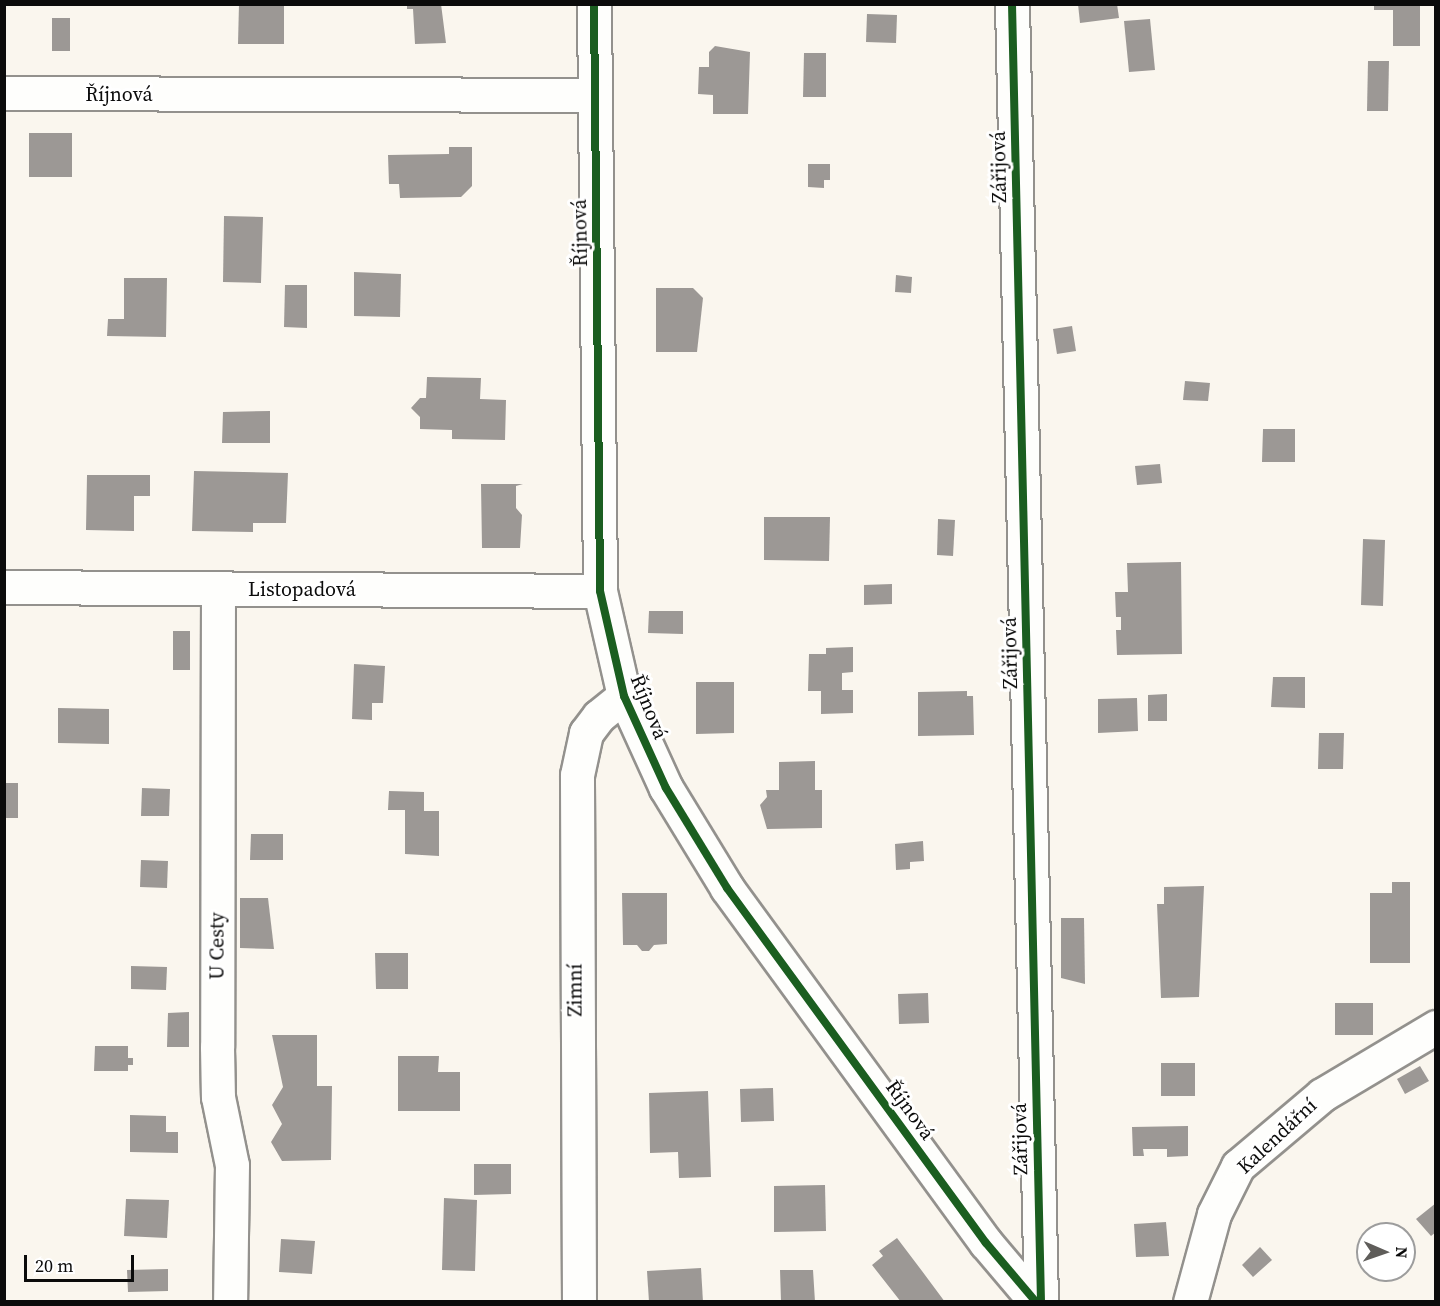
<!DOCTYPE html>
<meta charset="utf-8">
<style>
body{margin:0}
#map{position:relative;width:1440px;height:1306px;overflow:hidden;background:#faf6ee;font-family:"Source Serif 4",serif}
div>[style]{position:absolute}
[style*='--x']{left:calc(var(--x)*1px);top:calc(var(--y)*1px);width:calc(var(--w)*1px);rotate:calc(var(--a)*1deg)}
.building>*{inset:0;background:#9c9895}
.roads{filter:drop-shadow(2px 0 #93918d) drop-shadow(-2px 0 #93918d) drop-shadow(0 2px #93918d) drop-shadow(0 -2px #93918d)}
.minor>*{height:33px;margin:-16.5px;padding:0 16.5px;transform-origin:16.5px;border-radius:16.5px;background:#fefefc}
.cycleway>*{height:8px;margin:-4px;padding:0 4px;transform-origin:4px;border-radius:4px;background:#1b5e20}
span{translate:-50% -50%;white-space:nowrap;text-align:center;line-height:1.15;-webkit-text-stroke:6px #fff;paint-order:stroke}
.street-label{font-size:20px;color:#0b0b0b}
.frame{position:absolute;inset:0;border:6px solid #0b0b0b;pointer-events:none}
.north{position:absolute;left:1356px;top:1222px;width:60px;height:60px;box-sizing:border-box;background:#fff;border:2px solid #9d9d9d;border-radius:50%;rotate:92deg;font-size:16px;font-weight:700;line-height:24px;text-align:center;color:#0b0b0b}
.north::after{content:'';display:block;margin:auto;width:21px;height:27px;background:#5f5d5a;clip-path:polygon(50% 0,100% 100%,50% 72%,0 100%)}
.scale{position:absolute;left:24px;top:1255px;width:110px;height:27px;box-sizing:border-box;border:3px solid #0b0b0b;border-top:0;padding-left:8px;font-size:18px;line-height:21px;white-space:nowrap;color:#0b0b0b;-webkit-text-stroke:4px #fff;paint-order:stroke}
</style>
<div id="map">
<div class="building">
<div style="clip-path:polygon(239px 4px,284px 4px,284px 44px,238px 44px)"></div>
<div style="clip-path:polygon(407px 4px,441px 4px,446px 43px,415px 44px,413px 9px,407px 9px)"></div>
<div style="clip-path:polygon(1078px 4px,1117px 4px,1119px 18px,1080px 23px)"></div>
<div style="clip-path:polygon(1374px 4px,1420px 4px,1420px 46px,1393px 46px,1393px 10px,1374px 10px)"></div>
<div style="clip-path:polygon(867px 14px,897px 15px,896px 43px,866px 42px)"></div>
<div style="clip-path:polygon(52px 18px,70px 18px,70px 51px,52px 51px)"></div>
<div style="clip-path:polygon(1150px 19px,1155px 70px,1129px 72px,1124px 21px)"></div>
<div style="clip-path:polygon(715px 46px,750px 52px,748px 114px,713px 114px,713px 95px,698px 94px,699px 67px,709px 67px,709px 52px)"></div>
<div style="clip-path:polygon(804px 53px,826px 53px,826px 97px,803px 97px)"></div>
<div style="clip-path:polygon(1368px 61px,1389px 61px,1388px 111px,1367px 111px)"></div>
<div style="clip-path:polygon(29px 133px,72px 133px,72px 177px,29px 177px)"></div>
<div style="clip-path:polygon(449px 147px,472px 147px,472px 186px,461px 197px,400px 198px,399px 184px,389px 184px,388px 155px,449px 154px)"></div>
<div style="clip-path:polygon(808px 164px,830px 164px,830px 180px,824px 180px,824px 188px,808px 187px)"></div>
<div style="clip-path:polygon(224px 216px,263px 217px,261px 283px,223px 282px)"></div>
<div style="clip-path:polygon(354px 272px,401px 274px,400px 317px,354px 316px)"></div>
<div style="clip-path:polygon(896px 275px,912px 277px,911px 293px,895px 292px)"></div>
<div style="clip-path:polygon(124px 278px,167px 278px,166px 337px,107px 336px,108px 319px,124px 319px)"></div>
<div style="clip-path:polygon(285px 285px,307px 285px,307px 328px,284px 327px)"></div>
<div style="clip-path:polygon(656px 288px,693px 288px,703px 298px,697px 352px,656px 352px)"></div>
<div style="clip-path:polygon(1072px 326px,1076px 351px,1057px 354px,1053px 329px)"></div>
<div style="clip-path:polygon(427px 377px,481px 378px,480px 399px,506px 400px,505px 440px,452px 439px,452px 430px,420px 429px,420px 417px,411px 408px,420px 398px,426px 398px)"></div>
<div style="clip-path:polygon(1185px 381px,1210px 383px,1208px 401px,1183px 400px)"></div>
<div style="clip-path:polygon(270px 411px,270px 443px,222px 443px,223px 412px)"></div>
<div style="clip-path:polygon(1263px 429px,1295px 429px,1295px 462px,1262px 462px)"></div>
<div style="clip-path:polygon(1160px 464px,1162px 483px,1137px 485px,1135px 466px)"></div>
<div style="clip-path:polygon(194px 471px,288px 473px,286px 523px,253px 523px,253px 532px,192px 531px)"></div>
<div style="clip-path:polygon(87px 475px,150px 475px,150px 496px,134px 496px,134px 531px,86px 530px)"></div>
<div style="clip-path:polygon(481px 484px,523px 484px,516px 486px,516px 508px,522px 515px,520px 548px,482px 548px)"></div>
<div style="clip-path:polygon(764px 517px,830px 517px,829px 561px,764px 560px)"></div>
<div style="clip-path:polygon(938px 519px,955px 520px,953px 556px,937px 555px)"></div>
<div style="clip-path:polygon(1363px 539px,1385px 540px,1383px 606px,1361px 605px)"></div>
<div style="clip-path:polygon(1181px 562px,1182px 654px,1117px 655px,1116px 630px,1121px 630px,1121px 617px,1116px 617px,1115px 592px,1128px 592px,1127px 563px)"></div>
<div style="clip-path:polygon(892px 584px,892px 604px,864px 605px,864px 585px)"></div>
<div style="clip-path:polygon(649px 611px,683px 611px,683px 634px,648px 633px)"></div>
<div style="clip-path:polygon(173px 631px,190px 631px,190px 670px,173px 670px)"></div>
<div style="clip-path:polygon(853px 647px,853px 672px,842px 673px,842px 690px,853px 690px,853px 713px,821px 714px,821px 691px,808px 691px,809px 654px,826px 654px,826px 648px)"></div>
<div style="clip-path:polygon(354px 664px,385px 666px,383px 703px,372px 703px,372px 720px,352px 719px)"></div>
<div style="clip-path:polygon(1273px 677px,1305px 677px,1305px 708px,1271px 707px)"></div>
<div style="clip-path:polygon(696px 682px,734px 682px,734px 733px,696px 734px)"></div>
<div style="clip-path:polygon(967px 691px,967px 696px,973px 696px,974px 735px,918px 736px,918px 692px)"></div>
<div style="clip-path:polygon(1167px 694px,1167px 721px,1148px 721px,1148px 695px)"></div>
<div style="clip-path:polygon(1137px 698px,1138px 731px,1098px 733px,1098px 699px)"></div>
<div style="clip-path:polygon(58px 708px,109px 709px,109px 744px,58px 743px)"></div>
<div style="clip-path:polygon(1319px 733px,1344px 733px,1343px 769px,1318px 769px)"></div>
<div style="clip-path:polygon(815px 761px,815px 790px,822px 790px,822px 828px,767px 829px,760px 805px,767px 797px,766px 790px,779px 790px,779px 762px)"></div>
<div style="clip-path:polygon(4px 783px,18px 783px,18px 818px,4px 818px)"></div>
<div style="clip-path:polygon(142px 788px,170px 789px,169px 816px,141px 816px)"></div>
<div style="clip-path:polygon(389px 791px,424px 792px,424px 811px,439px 811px,439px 856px,405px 854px,405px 810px,388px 810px)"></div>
<div style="clip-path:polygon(251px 834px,283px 834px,283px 860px,250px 860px)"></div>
<div style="clip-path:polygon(923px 841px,924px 861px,910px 862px,910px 869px,896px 870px,895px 844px)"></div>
<div style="clip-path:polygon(141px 860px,168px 861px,167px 888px,140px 887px)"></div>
<div style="clip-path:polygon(1392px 882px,1410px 882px,1410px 963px,1370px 963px,1370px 893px,1392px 893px)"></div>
<div style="clip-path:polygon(1204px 886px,1199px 997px,1161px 998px,1157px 904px,1164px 904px,1164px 887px)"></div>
<div style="clip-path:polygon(622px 893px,667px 893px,667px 944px,654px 945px,649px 951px,642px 951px,637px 945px,623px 945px)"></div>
<div style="clip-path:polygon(240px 898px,268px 898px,274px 949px,240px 948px)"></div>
<div style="clip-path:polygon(1061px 918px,1084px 918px,1085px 984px,1061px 978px)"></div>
<div style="clip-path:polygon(375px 953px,408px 953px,408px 989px,376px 989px)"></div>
<div style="clip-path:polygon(131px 966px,167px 967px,166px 990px,131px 989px)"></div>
<div style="clip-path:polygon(928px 993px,929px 1023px,899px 1024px,898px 994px)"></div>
<div style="clip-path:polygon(1335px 1003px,1373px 1003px,1373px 1035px,1335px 1035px)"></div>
<div style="clip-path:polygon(189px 1012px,189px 1047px,167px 1047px,168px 1013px)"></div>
<div style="clip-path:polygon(272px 1035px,317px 1035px,317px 1086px,332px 1086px,331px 1160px,282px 1161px,271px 1142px,282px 1124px,272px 1105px,283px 1087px)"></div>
<div style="clip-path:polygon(95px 1046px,128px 1046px,128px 1058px,133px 1058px,133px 1065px,128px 1065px,128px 1071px,94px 1071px)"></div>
<div style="clip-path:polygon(398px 1056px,439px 1056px,438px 1072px,460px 1072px,460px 1111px,398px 1111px)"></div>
<div style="clip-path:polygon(1161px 1063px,1195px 1063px,1195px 1096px,1161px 1096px)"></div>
<div style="clip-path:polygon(1420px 1066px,1429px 1081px,1405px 1094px,1397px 1079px)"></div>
<div style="clip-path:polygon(773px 1088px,774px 1121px,741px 1122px,740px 1089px)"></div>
<div style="clip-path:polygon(708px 1091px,711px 1177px,679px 1178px,678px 1152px,650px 1153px,649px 1093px)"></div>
<div style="clip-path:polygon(130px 1115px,166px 1116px,166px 1132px,178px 1132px,178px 1153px,130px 1152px)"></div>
<div style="clip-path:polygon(1188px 1126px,1188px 1156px,1167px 1157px,1167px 1149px,1143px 1149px,1144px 1156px,1133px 1156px,1132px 1127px)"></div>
<div style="clip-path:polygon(474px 1164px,511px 1164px,511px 1194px,474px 1195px)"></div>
<div style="clip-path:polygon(825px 1185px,826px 1231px,774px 1232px,774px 1186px)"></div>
<div style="clip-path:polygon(444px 1198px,477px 1200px,475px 1271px,442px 1270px)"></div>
<div style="clip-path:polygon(126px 1199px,169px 1200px,167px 1238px,124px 1236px)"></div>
<div style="clip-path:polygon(1436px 1203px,1436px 1232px,1431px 1236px,1416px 1219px)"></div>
<div style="clip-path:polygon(1166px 1222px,1169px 1256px,1136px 1257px,1134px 1224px)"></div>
<div style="clip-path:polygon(897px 1238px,922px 1271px,945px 1302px,901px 1302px,872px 1265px,883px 1256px,879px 1251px)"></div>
<div style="clip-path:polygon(281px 1239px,315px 1241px,312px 1274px,279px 1272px)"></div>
<div style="clip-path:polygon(1260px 1247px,1272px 1260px,1253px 1277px,1242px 1265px)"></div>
<div style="clip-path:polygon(701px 1268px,703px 1302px,649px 1302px,647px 1271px)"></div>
<div style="clip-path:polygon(168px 1269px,168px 1291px,128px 1292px,127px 1270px)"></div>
<div style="clip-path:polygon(780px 1270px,813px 1270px,815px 1302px,781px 1302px)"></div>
</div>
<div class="roads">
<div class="minor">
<div style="--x:594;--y:4;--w:587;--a:89.41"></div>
<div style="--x:600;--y:591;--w:108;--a:77.1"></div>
<div style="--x:624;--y:696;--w:101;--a:65.5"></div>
<div style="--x:666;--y:788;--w:117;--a:58.6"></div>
<div style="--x:727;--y:888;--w:439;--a:53.9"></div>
<div style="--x:986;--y:1243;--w:77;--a:49.7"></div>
<div style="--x:1012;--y:4;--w:1298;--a:88.72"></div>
<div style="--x:4;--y:93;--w:590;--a:0.19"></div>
<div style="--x:4;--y:587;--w:596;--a:0.38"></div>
<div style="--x:218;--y:589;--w:458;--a:90.1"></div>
<div style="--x:217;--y:1047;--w:50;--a:88.9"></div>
<div style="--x:218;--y:1097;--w:69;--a:78.4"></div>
<div style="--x:232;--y:1165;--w:137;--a:90.8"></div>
<div style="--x:579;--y:1302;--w:527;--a:-90.22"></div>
<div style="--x:577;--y:775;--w:43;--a:-77.9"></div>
<div style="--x:586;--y:733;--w:21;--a:-53"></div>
<div style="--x:599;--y:716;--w:32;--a:-39"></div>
<div style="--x:1190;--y:1302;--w:91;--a:-74.7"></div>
<div style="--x:1214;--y:1214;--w:54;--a:-63.4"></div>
<div style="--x:1238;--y:1166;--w:110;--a:-40.2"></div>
<div style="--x:1322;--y:1095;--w:133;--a:-30.8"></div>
</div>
</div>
<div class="cycleway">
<div style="--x:594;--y:4;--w:587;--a:89.41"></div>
<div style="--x:600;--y:591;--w:108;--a:77.1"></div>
<div style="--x:624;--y:696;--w:101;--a:65.5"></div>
<div style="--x:666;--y:788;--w:117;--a:58.6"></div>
<div style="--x:727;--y:888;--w:439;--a:53.9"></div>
<div style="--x:986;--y:1243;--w:77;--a:49.7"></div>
<div style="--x:1012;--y:4;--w:1298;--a:88.72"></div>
</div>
<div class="street-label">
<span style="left:119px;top:94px">Říjnová</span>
<span style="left:999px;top:167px;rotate:-91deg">Zářijová</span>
<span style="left:580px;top:233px;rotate:-91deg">Říjnová</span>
<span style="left:302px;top:589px">Listopadová</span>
<span style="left:1010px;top:653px;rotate:-91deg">Zářijová</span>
<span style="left:649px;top:707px;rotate:68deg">Říjnová</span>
<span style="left:217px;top:946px;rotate:-90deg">U Cesty</span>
<span style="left:575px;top:990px;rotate:-90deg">Zimní</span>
<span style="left:910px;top:1110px;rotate:54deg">Říjnová</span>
<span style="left:1277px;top:1136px;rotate:-43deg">Kalendářní</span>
<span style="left:1020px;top:1139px;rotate:-91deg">Zářijová</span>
</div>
<div class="frame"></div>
<div class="north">N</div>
<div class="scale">20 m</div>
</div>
